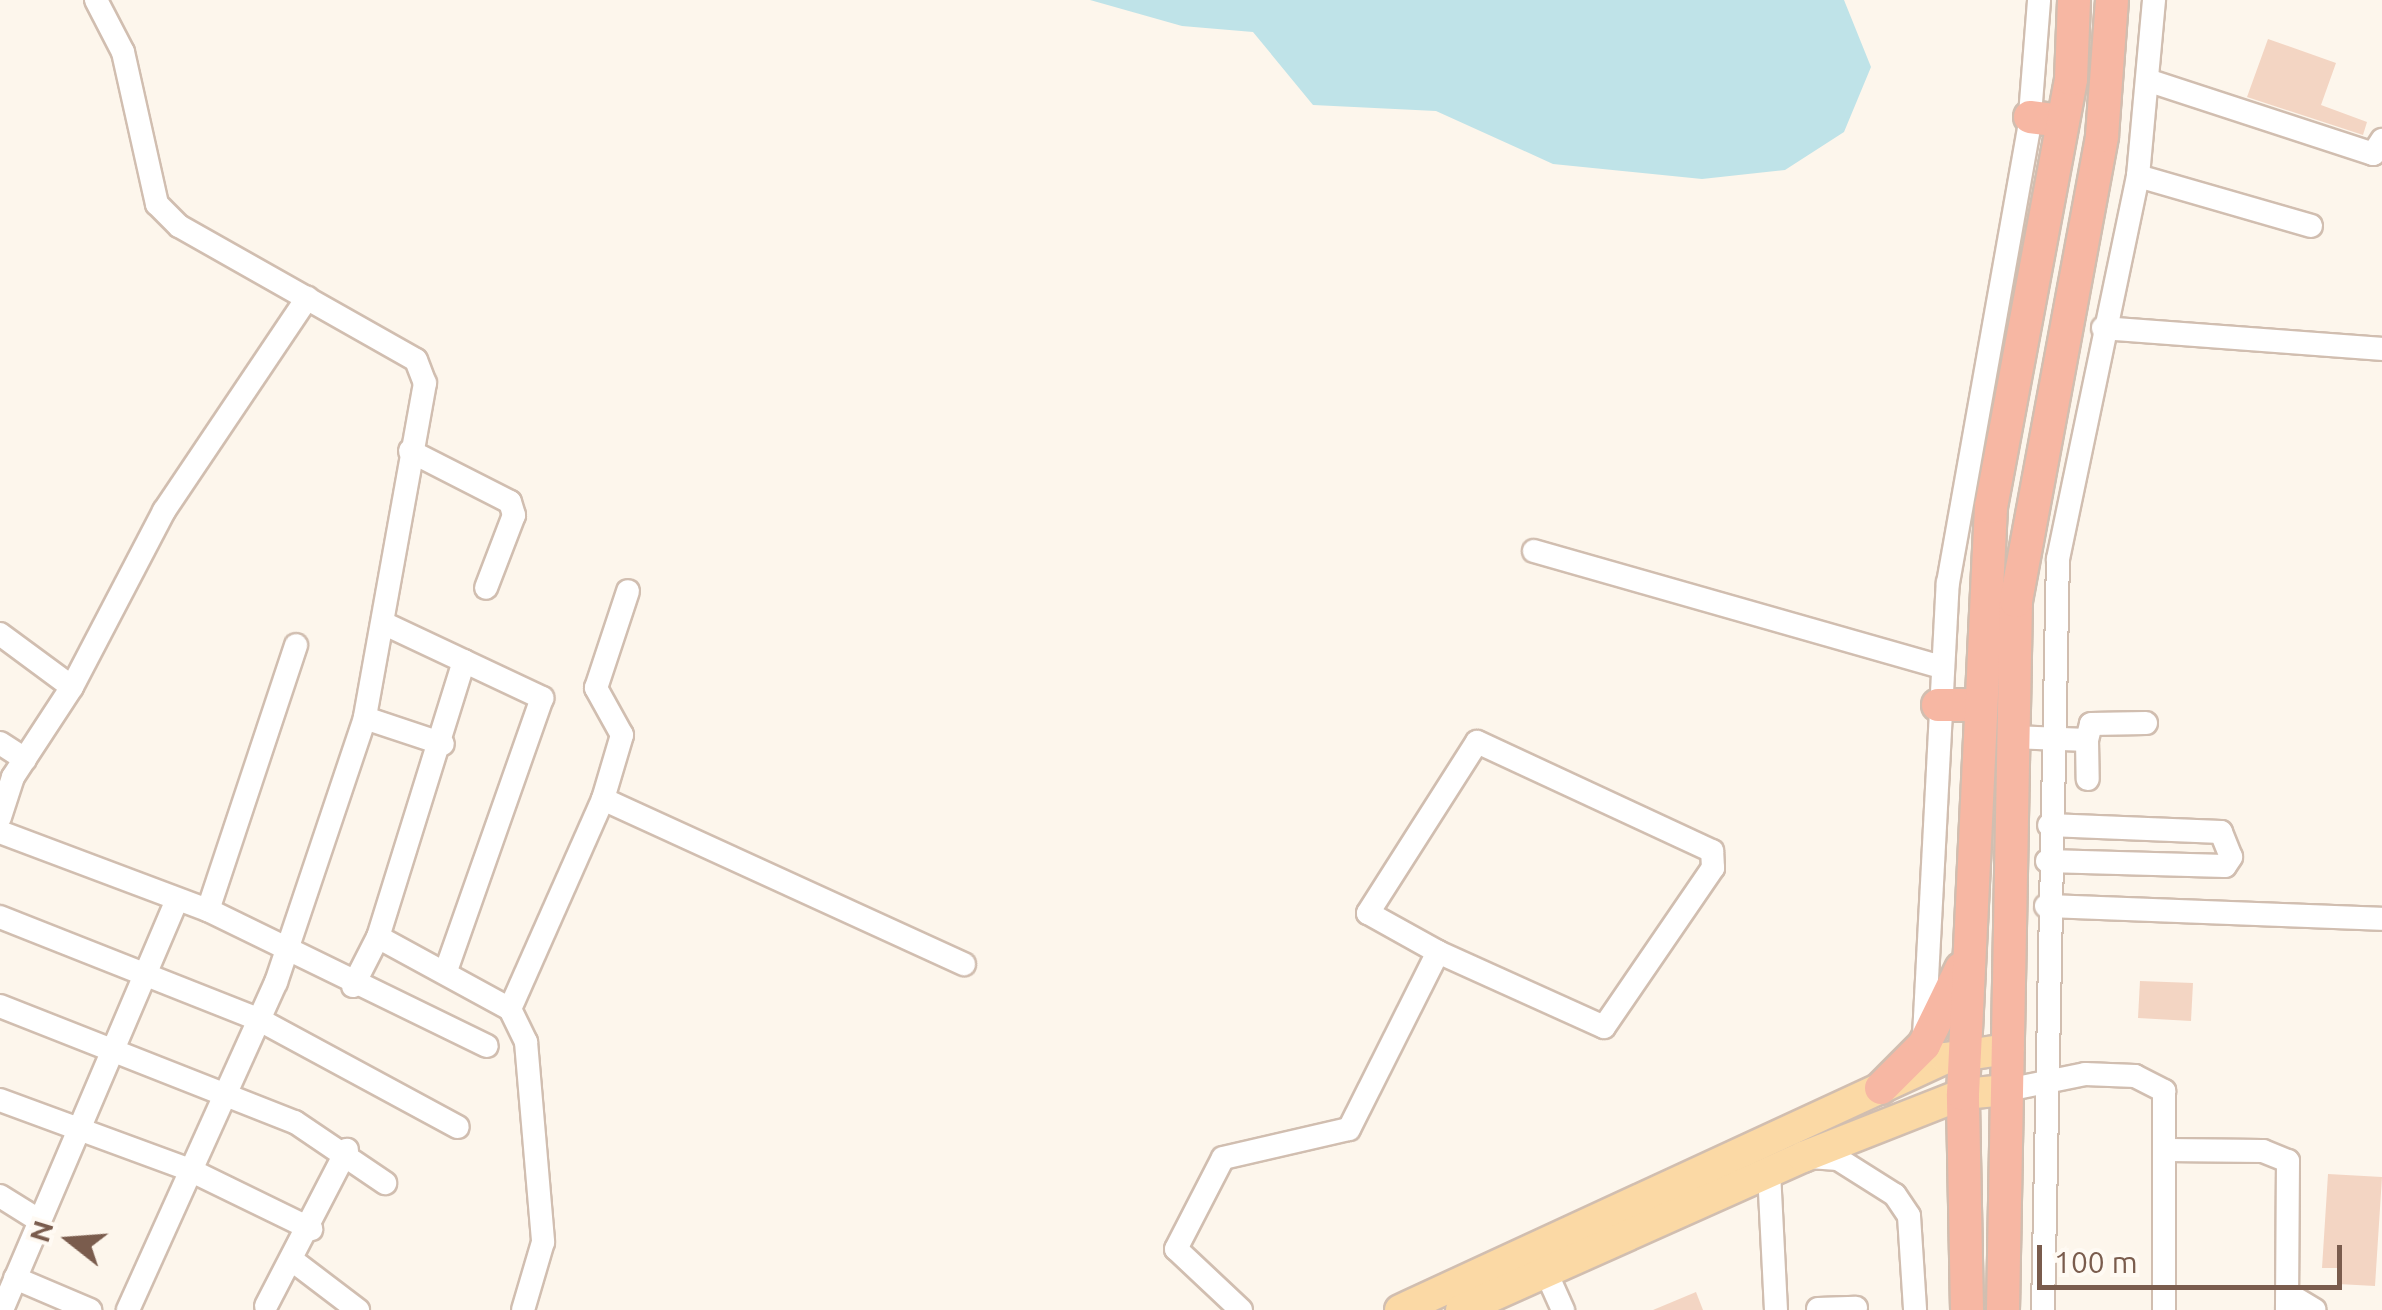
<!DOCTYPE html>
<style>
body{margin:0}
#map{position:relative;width:2382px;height:1310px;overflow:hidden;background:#fdf6ec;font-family:Ubuntu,sans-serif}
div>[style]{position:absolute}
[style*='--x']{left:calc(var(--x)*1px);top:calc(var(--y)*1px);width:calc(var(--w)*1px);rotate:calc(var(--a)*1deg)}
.water>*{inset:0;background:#bfe3e8}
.building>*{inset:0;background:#f3d5c3}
.roads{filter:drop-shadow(2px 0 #d1beb0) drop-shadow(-2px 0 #d1beb0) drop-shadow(0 2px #d1beb0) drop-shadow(0 -2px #d1beb0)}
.minor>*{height:22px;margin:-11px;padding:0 11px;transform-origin:11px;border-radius:11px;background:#fff}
.major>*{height:30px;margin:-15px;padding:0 15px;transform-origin:15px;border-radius:15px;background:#fbd9a5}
.highway>*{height:32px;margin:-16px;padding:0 16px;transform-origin:16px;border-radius:16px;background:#f7b7a3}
span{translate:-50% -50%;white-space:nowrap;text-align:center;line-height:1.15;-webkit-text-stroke:8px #fffaf3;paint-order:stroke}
.north{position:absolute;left:20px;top:1190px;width:100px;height:100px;-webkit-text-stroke:8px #fffaf3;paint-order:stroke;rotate:287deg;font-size:28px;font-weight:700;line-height:40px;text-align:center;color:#7a5c4d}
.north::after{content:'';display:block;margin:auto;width:35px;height:45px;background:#7a5c4d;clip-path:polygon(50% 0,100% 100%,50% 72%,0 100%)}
.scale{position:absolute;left:2037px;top:1245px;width:305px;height:45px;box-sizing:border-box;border:5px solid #7a5c4d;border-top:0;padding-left:12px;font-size:30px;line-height:35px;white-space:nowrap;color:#7a5c4d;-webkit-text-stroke:8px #fffaf3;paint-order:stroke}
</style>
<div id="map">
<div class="water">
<div style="clip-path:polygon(1090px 0,1844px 0,1871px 67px,1844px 132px,1785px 170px,1702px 179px,1553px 164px,1436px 111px,1313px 105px,1253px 32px,1182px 26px)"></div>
</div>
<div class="building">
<div style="clip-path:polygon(2268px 39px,2336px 63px,2321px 105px,2367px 122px,2363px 135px,2247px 97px)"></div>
<div style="clip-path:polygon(2140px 981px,2193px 983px,2191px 1021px,2138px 1018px)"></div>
<div style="clip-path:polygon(2328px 1174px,2382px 1177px,2375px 1286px,2338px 1284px,2340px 1268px,2322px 1268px)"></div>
<div style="clip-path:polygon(1696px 1292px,1703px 1310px,1653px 1310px)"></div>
</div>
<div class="roads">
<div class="minor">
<div style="--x:96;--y:0;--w:59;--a:62.6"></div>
<div style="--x:123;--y:52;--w:156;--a:77.4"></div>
<div style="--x:157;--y:204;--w:31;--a:45"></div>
<div style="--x:179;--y:226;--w:272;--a:29.5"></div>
<div style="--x:416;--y:360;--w:25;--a:69"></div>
<div style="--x:425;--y:383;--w:340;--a:100.2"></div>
<div style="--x:365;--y:718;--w:279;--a:108.6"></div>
<div style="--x:276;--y:982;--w:360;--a:114.3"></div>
<div style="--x:2150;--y:81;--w:235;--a:18.1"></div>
<div style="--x:2373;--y:154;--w:17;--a:-57"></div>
<div style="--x:2138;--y:176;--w:180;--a:16.1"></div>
<div style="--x:2103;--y:328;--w:280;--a:4.3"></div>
<div style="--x:410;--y:451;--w:112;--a:27"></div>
<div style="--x:510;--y:502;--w:14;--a:73"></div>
<div style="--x:514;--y:515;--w:78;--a:111"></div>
<div style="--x:1534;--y:551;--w:422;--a:15.9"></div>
<div style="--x:385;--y:624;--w:174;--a:25.2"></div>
<div style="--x:542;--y:698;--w:286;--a:109.4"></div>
<div style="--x:0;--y:634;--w:89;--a:36.4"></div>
<div style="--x:464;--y:661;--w:289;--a:107.3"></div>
<div style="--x:378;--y:937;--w:150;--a:28.6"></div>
<div style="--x:510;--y:1009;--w:37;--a:64"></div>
<div style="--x:526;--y:1042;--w:201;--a:85.1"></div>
<div style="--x:543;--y:1242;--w:71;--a:106.4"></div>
<div style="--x:365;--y:718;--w:82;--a:18.4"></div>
<div style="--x:2012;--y:737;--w:75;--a:2.3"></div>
<div style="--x:2087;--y:740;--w:16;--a:-76"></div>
<div style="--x:2091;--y:724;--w:55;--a:-1"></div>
<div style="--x:2087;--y:740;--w:39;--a:89"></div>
<div style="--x:0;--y:743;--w:30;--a:33"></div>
<div style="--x:603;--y:799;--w:67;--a:-73.5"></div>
<div style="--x:622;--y:735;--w:54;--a:-119"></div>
<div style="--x:596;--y:688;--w:102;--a:-71.7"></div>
<div style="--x:0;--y:817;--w:42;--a:-72"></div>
<div style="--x:13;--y:777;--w:108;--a:-56.8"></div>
<div style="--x:72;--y:687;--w:199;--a:-62.4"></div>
<div style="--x:164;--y:511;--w:257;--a:-56.1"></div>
<div style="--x:0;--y:832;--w:222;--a:20.6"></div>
<div style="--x:208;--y:910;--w:310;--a:26"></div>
<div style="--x:2047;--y:861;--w:178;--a:1.6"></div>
<div style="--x:2225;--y:866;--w:11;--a:-56"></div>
<div style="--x:2231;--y:857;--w:27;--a:-112"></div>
<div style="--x:2221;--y:832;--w:172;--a:-177.7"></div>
<div style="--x:2046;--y:906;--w:336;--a:2.2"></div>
<div style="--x:208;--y:910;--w:279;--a:-71.6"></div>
<div style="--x:0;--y:917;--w:277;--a:21.6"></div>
<div style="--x:258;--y:1019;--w:227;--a:28.4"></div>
<div style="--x:353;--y:986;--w:55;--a:-63"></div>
<div style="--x:0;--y:1006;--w:317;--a:21.5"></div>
<div style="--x:295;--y:1122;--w:109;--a:34.1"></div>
<div style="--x:510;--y:1009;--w:230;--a:-66.1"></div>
<div style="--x:603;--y:799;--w:397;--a:24.6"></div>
<div style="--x:1924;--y:1036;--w:454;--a:-87"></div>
<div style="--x:1948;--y:583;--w:462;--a:-79.9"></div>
<div style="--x:2029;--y:128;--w:128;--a:-85.5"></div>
<div style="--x:2007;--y:1090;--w:80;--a:-11.6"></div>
<div style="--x:2085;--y:1074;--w:50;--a:2.3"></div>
<div style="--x:2135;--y:1076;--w:33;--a:27"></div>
<div style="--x:2164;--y:1091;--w:219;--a:90"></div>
<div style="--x:0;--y:1100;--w:202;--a:20.2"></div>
<div style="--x:190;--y:1170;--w:135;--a:26"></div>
<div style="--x:2167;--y:1150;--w:96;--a:0.6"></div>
<div style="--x:2263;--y:1151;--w:27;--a:22"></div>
<div style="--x:2288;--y:1161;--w:149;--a:90.4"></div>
<div style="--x:1809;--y:1157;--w:29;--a:4"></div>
<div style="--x:1838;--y:1159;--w:67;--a:32.3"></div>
<div style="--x:1895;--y:1195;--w:25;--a:56"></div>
<div style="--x:1909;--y:1216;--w:94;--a:86.3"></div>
<div style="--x:1769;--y:1172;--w:138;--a:87.1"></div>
<div style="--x:0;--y:1196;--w:47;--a:32"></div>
<div style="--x:1541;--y:1261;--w:54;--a:65.8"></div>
<div style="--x:296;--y:1263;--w:78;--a:37.2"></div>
<div style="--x:15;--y:1278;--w:82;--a:23.1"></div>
<div style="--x:2288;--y:1294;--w:31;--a:31"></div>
<div style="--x:266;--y:1306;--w:176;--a:-62.6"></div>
<div style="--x:1818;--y:1309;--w:38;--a:-2"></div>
<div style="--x:2;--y:1310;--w:446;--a:-66.9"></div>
<div style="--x:1241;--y:1310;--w:89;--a:-136.8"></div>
<div style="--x:1176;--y:1249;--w:102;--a:-62.7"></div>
<div style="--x:1223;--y:1158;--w:129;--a:-13"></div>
<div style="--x:1349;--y:1129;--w:198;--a:-63.3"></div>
<div style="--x:1438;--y:952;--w:182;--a:24.3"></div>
<div style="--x:1604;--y:1027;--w:193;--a:-55.6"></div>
<div style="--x:1713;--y:868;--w:17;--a:-93"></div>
<div style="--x:1712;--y:851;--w:259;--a:-155.1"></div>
<div style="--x:1477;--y:742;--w:203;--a:122.5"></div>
<div style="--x:1368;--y:913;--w:80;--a:29.1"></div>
<div style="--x:2043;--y:1310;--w:751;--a:-88.86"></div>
<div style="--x:2058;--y:559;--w:391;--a:-78.2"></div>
<div style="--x:2138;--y:176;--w:177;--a:-84.8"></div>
</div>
<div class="major">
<div style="--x:1400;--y:1310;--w:601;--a:-24.78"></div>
<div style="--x:1946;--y:1058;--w:63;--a:-8.3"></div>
<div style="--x:1461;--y:1310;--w:375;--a:-24.1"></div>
<div style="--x:1803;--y:1157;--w:172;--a:-21.5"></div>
<div style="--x:1963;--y:1094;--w:44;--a:-5.2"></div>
</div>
<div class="highway">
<div style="--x:2030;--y:117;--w:33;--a:7"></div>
<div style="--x:1938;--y:705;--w:38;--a:0"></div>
<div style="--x:1881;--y:1088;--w:61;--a:-45"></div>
<div style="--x:1924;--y:1045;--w:85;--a:-64"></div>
<div style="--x:1967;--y:1310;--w:216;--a:-91.1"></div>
<div style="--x:1963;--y:1094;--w:588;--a:-87.27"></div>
<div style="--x:1991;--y:507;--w:435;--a:-79.4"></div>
<div style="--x:2071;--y:79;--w:79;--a:-87.8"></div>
<div style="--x:2003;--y:1310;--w:709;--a:-88.95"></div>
<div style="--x:2016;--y:601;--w:473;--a:-79.5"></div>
<div style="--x:2102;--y:136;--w:136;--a:-85.8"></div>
</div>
</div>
<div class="north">N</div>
<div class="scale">100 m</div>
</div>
